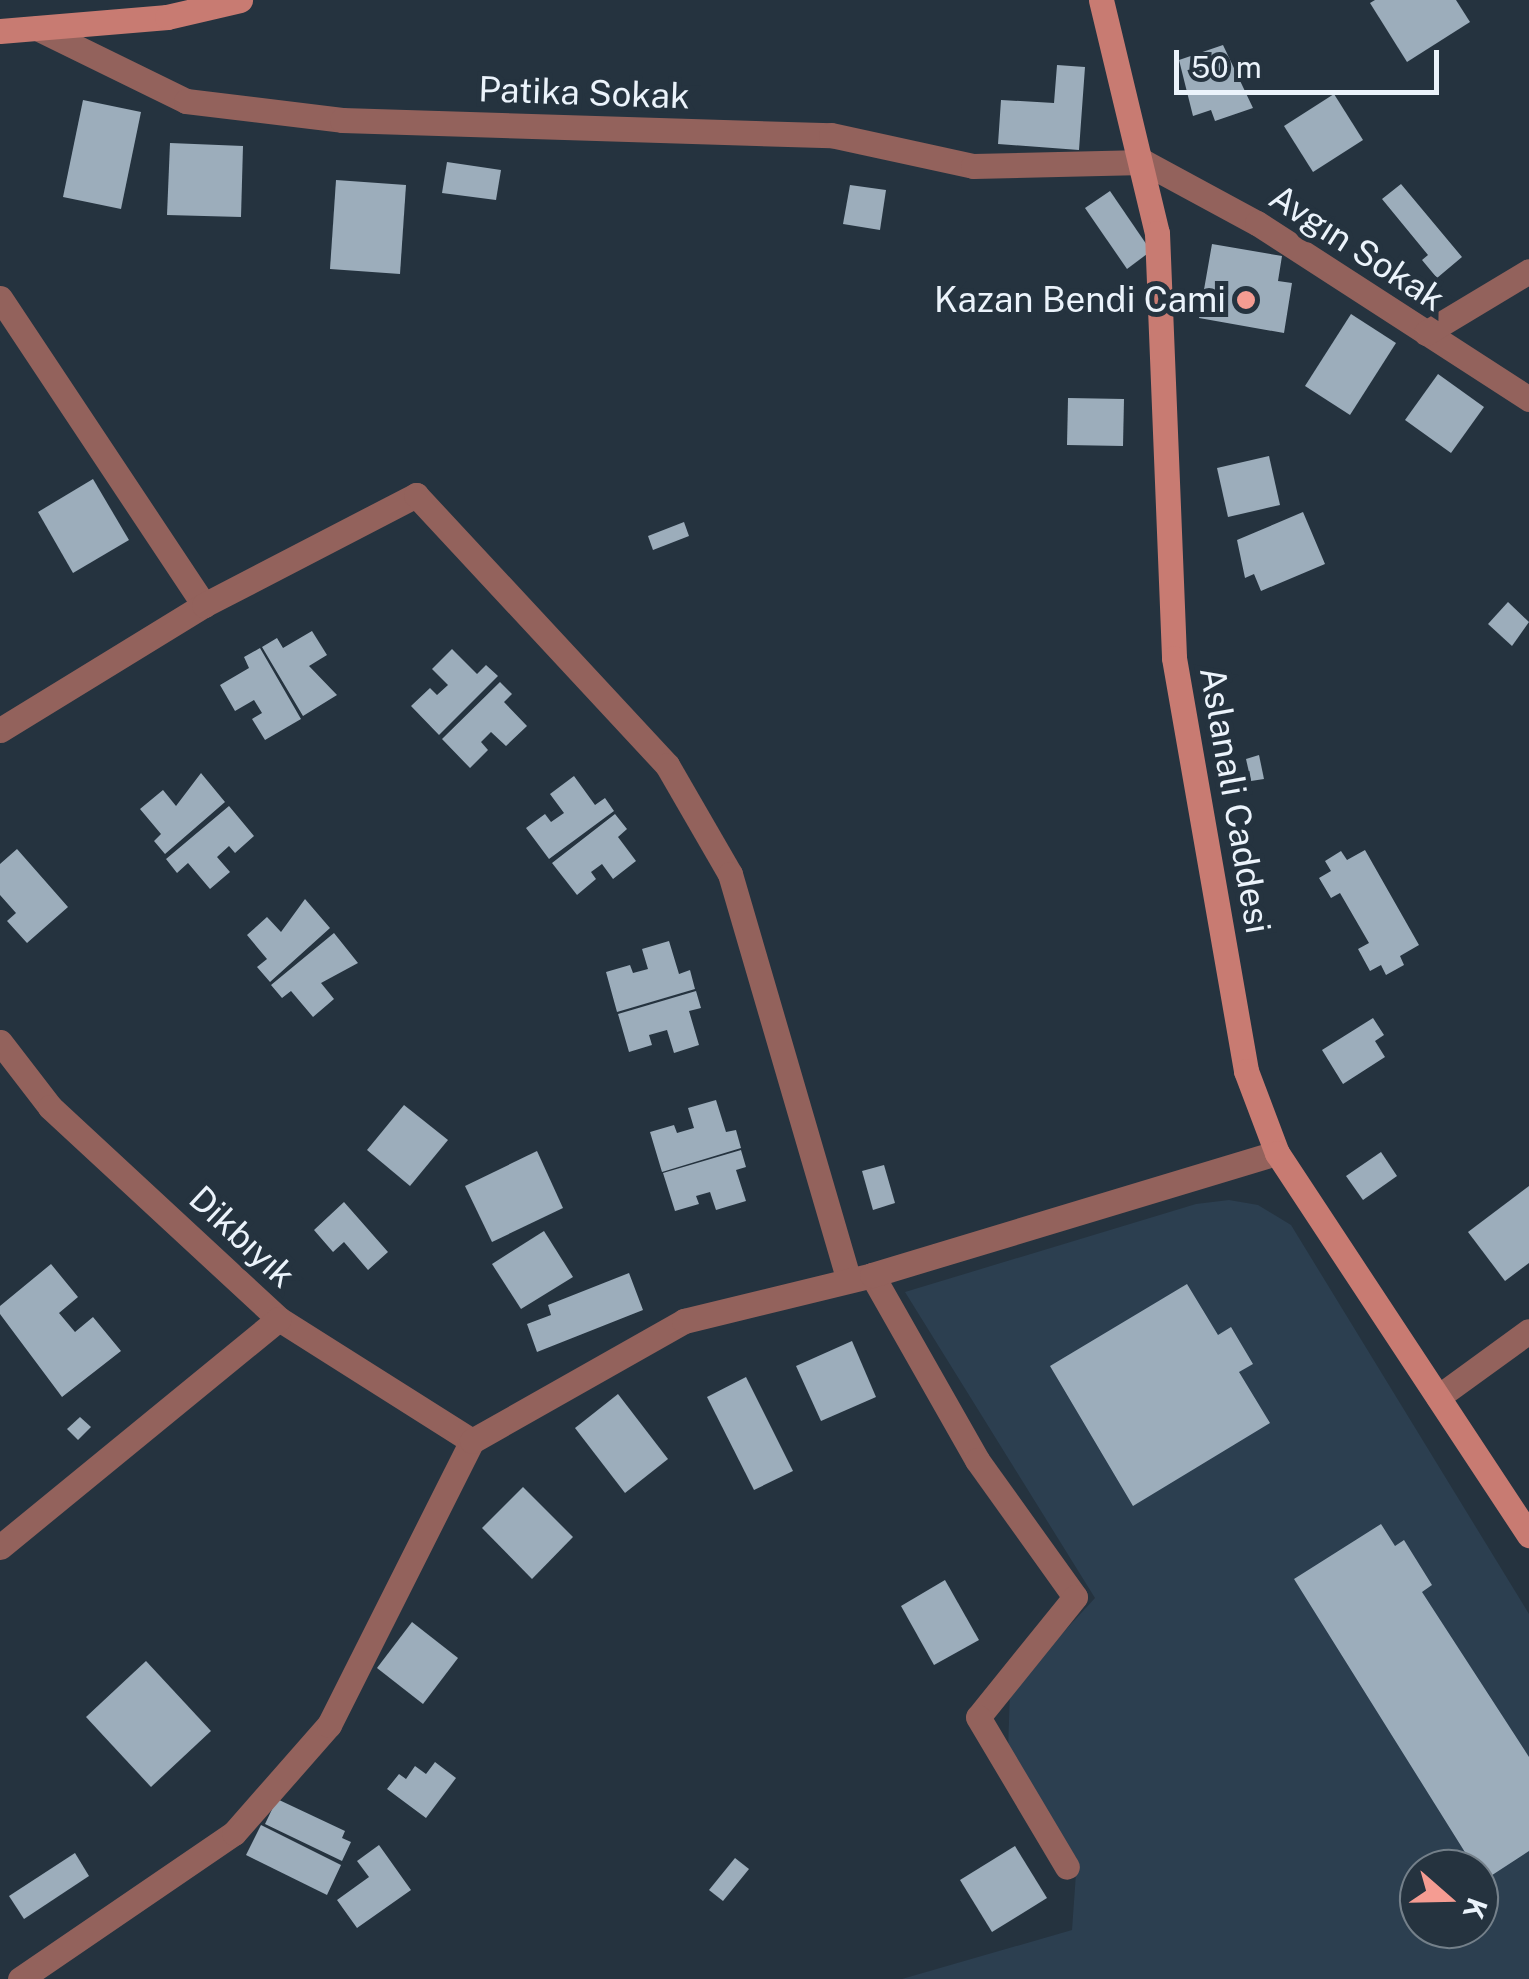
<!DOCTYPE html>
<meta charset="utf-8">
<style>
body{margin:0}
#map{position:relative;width:1529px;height:1979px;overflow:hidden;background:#25333f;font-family:"Public Sans",sans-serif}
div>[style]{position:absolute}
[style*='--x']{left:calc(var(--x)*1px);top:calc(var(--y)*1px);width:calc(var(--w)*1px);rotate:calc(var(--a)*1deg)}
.built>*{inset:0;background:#2c3f50}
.building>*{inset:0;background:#9cadbb}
.street>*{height:25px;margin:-12.5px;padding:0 12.5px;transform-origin:12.5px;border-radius:12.5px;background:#93625c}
.secondary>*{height:25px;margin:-12.5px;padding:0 12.5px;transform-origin:12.5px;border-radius:12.5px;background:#c87b72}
.dots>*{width:28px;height:28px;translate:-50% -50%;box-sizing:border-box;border:5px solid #25333f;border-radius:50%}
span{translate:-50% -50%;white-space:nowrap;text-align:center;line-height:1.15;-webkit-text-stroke:10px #25333f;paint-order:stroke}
.street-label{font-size:35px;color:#ebf3fb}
.poi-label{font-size:35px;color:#ebf3fb}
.right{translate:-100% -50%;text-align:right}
.north{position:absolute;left:1399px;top:1849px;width:100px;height:100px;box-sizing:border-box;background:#25333f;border:2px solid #74808a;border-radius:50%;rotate:110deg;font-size:28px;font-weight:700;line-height:40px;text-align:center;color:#ebf3fb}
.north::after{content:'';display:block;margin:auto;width:35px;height:45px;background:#f59c92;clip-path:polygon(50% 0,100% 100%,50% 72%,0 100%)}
.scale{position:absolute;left:1174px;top:50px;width:265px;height:45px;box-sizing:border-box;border:5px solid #ebf3fb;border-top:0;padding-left:12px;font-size:30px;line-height:35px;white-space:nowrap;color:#ebf3fb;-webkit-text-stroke:8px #25333f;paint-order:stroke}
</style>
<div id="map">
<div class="built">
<div style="clip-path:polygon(evenodd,1229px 1200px,1258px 1205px,1291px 1225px,1529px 1614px,1529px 1979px,902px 1979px,1072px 1930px,1077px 1859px,1008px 1752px,1010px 1690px,1095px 1598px,905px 1292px,1196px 1204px,1229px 1200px,1419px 1869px,1479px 1869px,1479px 1929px,1419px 1929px,1419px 1869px)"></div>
</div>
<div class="building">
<div style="clip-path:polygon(1375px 0,1456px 0,1470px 22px,1407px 62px,1370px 3px)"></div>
<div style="clip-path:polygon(1223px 45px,1253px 108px,1215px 121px,1211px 110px,1193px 116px,1179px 60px)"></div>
<div style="clip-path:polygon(1057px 65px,1085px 67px,1079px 150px,998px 144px,1001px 100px,1054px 103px)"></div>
<div style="clip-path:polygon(1334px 94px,1363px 140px,1313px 172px,1284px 126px)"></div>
<div style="clip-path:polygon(83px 100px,141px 112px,121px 209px,63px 197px)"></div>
<div style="clip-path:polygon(170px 143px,243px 146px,241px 217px,167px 215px)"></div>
<div style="clip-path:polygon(447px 162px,501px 170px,496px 200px,442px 193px)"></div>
<div style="clip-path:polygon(336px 180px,406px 185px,400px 274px,330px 269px)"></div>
<div style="clip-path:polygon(1401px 184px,1462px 257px,1437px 278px,1422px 260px,1428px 255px,1382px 199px)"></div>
<div style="clip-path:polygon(850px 185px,886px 190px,880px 230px,843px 224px)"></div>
<div style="clip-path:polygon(1110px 191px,1151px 251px,1127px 269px,1085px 208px)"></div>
<div style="clip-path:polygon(1212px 244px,1282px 256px,1278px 281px,1292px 283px,1284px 333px,1199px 318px)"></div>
<div style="clip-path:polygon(1351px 314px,1396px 343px,1350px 415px,1305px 386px)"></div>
<div style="clip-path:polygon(1438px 374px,1484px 407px,1451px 453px,1405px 420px)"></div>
<div style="clip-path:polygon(1068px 398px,1124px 399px,1123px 446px,1067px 445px)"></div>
<div style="clip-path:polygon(1269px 456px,1280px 505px,1228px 517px,1217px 468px)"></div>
<div style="clip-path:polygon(93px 479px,129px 540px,73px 573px,38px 512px)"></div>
<div style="clip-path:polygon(1303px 512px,1325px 564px,1261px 591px,1254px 574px,1245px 578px,1237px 540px)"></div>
<div style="clip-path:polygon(684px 522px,689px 536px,653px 550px,648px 536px)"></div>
<div style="clip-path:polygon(1508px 602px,1529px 622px,1512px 646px,1488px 624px)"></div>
<div style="clip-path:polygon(312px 631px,327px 655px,309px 666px,337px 695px,303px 716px,262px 647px,277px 638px,283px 648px)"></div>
<div style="clip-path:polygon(260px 648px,301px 719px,265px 740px,252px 719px,262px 713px,254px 700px,235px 711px,220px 685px,249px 668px,244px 657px)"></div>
<div style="clip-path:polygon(452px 649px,477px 674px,486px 665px,498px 676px,439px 735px,411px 706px,430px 688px,437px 695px,448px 685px,432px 669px)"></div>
<div style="clip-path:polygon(500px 682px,512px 694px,504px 702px,527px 726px,506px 746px,491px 732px,481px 742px,488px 750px,470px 768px,442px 739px)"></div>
<div style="clip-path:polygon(1259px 755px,1264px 779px,1251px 781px,1246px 759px)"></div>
<div style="clip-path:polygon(201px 773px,225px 802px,165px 854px,154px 841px,161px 834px,140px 809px,163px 790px,176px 806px)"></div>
<div style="clip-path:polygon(574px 776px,595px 805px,605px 798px,614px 811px,549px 859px,526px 828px,545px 814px,551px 822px,564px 813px,550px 794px)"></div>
<div style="clip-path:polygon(229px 806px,254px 836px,235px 853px,229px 846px,217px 857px,230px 872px,210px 889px,188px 863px,177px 873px,166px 859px)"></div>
<div style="clip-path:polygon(615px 814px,627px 829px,618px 837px,636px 861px,613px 879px,602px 864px,591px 872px,596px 879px,577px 895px,552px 863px)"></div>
<div style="clip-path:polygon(17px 849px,68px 907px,27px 943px,7px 921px,16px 913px,0 895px,0 864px)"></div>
<div style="clip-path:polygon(1365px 850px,1419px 945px,1400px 956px,1404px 965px,1386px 975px,1381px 965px,1370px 971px,1358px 949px,1369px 943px,1340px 893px,1331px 898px,1319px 878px,1331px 871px,1325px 861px,1341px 851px,1347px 860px)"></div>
<div style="clip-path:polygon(305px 899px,330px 928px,270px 982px,257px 967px,267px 959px,247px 935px,267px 917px,281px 932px)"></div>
<div style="clip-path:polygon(334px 933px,358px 963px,321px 983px,334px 999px,313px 1017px,291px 991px,282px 998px,271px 985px)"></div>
<div style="clip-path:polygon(669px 941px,679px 974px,690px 970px,695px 989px,617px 1012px,606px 972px,630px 965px,633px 973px,648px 969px,642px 949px)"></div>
<div style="clip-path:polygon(696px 991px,701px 1008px,689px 1011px,699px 1045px,674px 1053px,667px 1030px,649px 1035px,652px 1045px,629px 1052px,618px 1014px)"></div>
<div style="clip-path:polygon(1373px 1018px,1384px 1035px,1375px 1041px,1385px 1057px,1343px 1084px,1322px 1050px)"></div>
<div style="clip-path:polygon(716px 1100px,726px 1132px,736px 1130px,741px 1148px,662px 1172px,650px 1132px,674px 1125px,677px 1133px,694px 1128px,688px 1108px)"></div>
<div style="clip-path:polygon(404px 1105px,448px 1140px,410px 1186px,367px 1150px)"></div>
<div style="clip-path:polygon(741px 1150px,746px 1167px,736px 1170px,746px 1201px,716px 1210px,710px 1192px,696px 1196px,699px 1204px,675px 1211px,663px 1173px)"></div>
<div style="clip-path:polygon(537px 1151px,563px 1208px,492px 1242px,465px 1186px)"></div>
<div style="clip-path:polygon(1381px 1152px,1397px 1176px,1363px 1200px,1346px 1176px)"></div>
<div style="clip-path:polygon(884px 1165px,895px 1203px,873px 1210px,862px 1171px)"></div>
<div style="clip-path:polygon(1529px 1186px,1529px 1263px,1505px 1281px,1468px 1232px)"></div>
<div style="clip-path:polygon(344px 1202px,388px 1252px,368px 1270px,344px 1242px,333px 1252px,314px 1230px)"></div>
<div style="clip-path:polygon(544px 1231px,573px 1277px,521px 1309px,492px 1264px)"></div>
<div style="clip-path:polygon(51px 1264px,78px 1297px,59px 1313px,75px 1332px,93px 1317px,121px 1351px,62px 1397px,0 1314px,0 1306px)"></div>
<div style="clip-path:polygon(629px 1273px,643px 1310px,537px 1352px,527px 1324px,551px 1315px,548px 1305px)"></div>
<div style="clip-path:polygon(1187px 1284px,1218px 1335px,1231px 1327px,1253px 1364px,1239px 1372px,1270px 1423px,1133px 1506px,1050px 1366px)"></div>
<div style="clip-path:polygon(852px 1341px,876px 1397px,821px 1421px,796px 1366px)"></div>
<div style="clip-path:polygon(746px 1377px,793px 1471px,754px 1490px,707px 1397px)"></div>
<div style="clip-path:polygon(618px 1394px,668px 1459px,625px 1493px,575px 1428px)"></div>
<div style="clip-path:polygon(80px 1417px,91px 1427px,78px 1440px,67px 1429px)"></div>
<div style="clip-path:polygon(523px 1487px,573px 1537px,532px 1579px,482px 1528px)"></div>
<div style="clip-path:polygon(1381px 1524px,1395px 1546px,1404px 1540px,1432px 1585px,1422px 1592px,1529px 1757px,1529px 1851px,1483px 1881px,1294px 1579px)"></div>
<div style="clip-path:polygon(945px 1580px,979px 1640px,934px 1665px,901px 1606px)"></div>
<div style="clip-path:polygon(412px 1622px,458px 1658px,423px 1704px,377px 1668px)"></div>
<div style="clip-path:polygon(146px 1661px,211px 1731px,151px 1787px,86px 1717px)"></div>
<div style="clip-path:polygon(435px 1762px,456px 1778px,426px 1818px,387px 1789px,399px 1774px,406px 1779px,415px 1766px,426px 1774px)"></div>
<div style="clip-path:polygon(277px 1799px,345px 1831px,342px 1838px,351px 1842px,342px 1861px,265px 1824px)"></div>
<div style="clip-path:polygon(261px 1825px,341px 1865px,327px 1895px,246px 1855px)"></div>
<div style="clip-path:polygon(379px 1845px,411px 1890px,357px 1928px,337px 1900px,369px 1877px,357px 1861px)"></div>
<div style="clip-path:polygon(1015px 1846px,1047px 1898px,992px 1932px,960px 1880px)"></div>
<div style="clip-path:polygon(75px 1853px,89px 1876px,24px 1919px,9px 1896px)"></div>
<div style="clip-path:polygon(735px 1858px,749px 1869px,723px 1901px,709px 1890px)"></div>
</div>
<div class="street">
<div style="--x:37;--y:28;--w:166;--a:26.1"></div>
<div style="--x:186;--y:101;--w:157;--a:6.9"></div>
<div style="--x:342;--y:120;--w:489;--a:1.8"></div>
<div style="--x:831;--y:135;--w:145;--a:12.3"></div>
<div style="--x:973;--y:166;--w:171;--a:-1.3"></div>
<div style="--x:1144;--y:162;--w:128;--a:28.4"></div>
<div style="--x:1257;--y:223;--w:324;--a:32.9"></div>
<div style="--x:0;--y:298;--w:369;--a:56.4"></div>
<div style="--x:1426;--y:333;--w:120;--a:-31"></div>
<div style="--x:0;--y:730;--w:239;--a:-31.5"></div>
<div style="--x:204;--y:605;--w:239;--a:-27.4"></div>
<div style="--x:416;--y:495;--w:369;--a:47.1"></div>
<div style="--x:667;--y:765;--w:126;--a:60"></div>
<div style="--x:730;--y:874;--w:423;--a:73.7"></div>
<div style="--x:0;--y:1042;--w:82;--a:52.4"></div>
<div style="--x:50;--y:1107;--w:312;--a:42.8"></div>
<div style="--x:279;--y:1319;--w:228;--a:32.3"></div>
<div style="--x:872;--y:1275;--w:213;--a:60.4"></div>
<div style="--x:977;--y:1460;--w:168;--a:54.4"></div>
<div style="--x:1075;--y:1597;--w:154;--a:128.9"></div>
<div style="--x:978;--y:1717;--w:174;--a:59.3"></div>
<div style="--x:1438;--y:1397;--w:112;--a:-36"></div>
<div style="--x:0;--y:1547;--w:360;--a:-39.3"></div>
<div style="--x:20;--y:1979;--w:259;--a:-34.3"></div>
<div style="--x:234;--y:1833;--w:144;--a:-48.7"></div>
<div style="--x:329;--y:1725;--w:318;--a:-63.3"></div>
<div style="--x:472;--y:1441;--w:244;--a:-29.5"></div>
<div style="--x:684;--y:1321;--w:194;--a:-13.7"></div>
<div style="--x:872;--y:1275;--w:423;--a:-16.8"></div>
</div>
<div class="secondary">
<div style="--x:1101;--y:0;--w:240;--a:76.5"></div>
<div style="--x:1157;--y:233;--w:425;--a:87.7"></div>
<div style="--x:1174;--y:658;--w:419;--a:80.1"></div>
<div style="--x:1246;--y:1071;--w:88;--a:69.3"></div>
<div style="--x:1277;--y:1153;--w:458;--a:56.6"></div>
<div style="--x:0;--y:31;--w:168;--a:-4.8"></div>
<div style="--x:167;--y:17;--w:75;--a:-13.1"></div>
</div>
<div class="dots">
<div style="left:1246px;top:300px;background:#f59c92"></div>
</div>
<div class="street-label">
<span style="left:584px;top:93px;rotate:2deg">Patika Sokak</span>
<span style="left:1357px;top:248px;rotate:33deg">Avgın Sokak</span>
<span style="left:1235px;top:800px;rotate:80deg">Aslanali Caddesi</span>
<span style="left:242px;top:1237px;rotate:43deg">Dikbıyık</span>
</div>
<div class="poi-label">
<span class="right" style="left:1226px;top:300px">Kazan Bendi Cami</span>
</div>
<div class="north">K</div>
<div class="scale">50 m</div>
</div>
